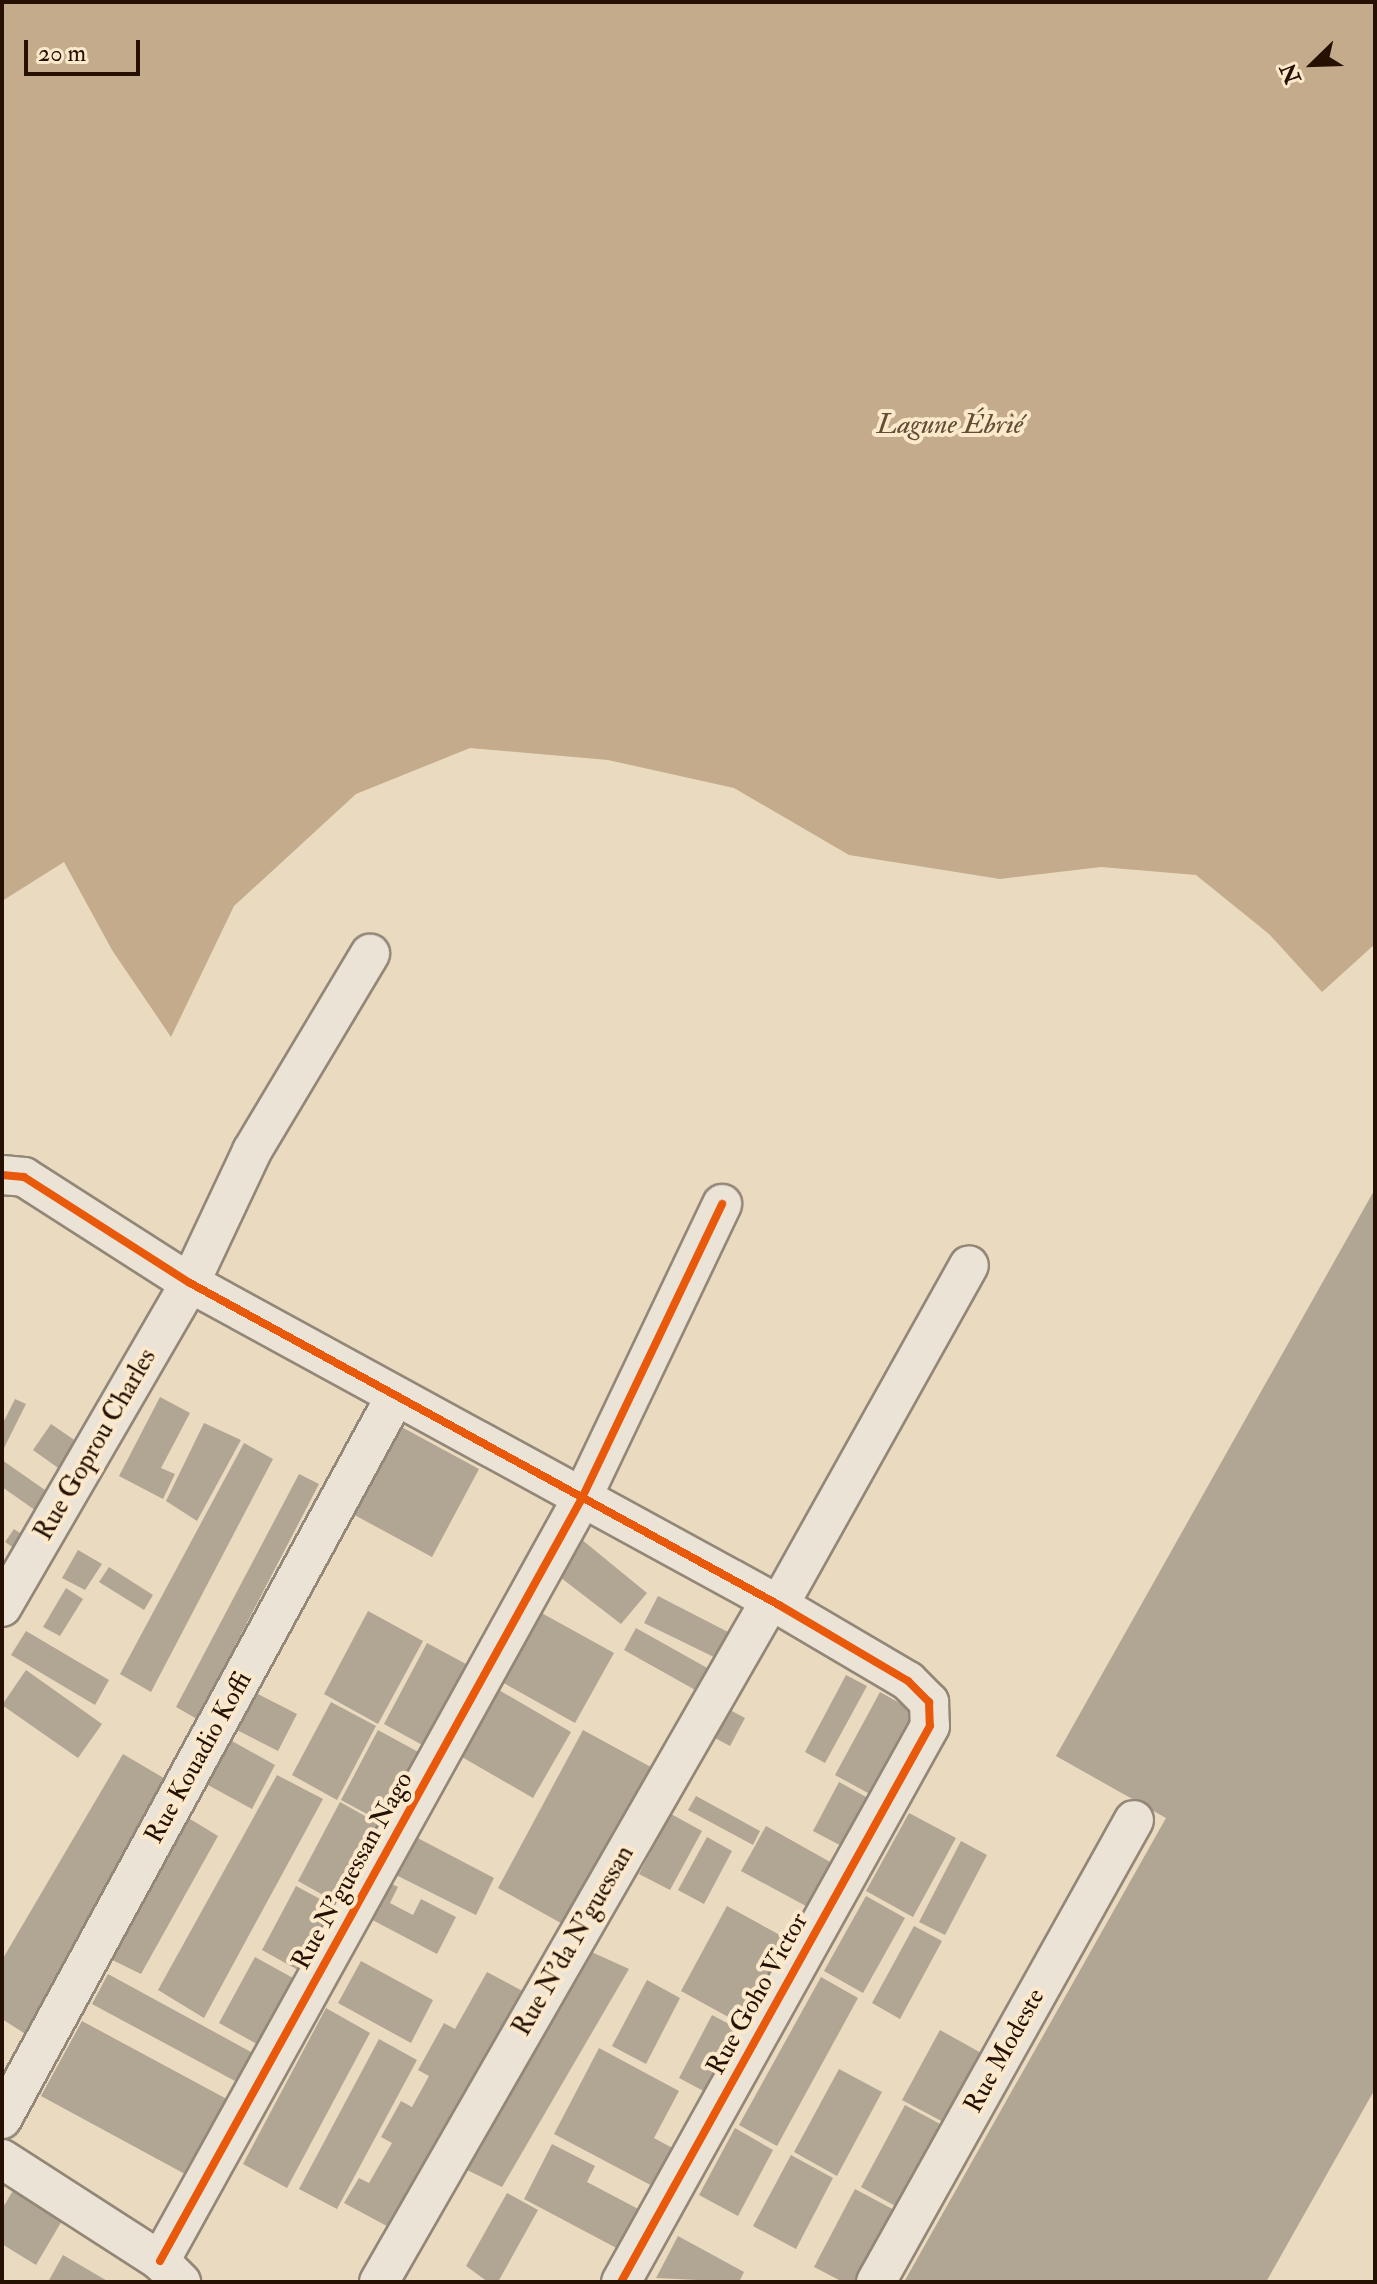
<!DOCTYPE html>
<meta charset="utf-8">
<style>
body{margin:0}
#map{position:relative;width:1377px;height:2284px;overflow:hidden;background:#eadac0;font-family:"IM FELL Double Pica",serif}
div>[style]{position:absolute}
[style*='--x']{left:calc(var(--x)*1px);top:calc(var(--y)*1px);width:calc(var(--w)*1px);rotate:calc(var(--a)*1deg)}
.water>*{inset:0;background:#c3ab8b}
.building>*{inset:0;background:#b1a593}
.roads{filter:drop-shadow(2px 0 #938777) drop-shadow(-2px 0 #938777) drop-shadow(0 2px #938777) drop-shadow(0 -2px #938777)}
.street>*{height:38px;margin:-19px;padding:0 19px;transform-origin:19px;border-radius:19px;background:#ece3d7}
.cycleway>*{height:8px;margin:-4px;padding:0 4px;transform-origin:4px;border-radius:4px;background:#e8590c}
span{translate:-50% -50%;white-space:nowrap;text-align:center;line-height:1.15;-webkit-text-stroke:8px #fce9cb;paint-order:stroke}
.street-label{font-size:26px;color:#251002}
.water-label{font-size:28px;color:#644d35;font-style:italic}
.frame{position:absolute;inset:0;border:4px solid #251002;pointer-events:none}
.north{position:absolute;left:1273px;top:24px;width:80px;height:80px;-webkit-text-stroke:6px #fce9cb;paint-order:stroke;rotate:247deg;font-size:22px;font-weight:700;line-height:32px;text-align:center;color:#251002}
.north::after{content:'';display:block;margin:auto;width:28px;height:36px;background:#251002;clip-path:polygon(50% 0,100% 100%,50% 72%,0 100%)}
.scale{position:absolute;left:24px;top:40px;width:116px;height:36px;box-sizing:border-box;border:4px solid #251002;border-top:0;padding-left:10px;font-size:24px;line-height:28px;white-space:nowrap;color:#251002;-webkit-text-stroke:6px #fce9cb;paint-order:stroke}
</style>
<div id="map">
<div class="water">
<div style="clip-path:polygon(2px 2px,1375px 2px,1375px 944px,1322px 992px,1269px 934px,1196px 875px,1101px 867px,1000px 879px,849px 855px,734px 788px,608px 760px,470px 748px,356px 794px,234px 906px,171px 1037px,112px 950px,64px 862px,2px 901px)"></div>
</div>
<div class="building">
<div style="clip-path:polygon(1375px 1189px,1375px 2089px,1266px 2282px,904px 2282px,1166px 1818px,1056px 1756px)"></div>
<div style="clip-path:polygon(160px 1397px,190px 1413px,161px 1468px,175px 1474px,163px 1499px,119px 1476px)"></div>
<div style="clip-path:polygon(15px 1399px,26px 1404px,2px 1452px,2px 1425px)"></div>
<div style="clip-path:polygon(204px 1423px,241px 1440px,197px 1521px,166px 1501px)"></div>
<div style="clip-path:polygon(51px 1424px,86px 1448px,68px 1475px,33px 1450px)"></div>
<div style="clip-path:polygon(396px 1424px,479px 1469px,432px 1557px,349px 1512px)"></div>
<div style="clip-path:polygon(244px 1443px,273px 1459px,151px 1692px,120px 1674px)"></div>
<div style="clip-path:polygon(2px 1460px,55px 1497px,42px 1515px,2px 1487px)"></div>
<div style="clip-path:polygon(299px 1474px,319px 1484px,197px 1719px,176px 1707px)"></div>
<div style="clip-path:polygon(14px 1529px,32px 1541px,23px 1554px,5px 1542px)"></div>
<div style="clip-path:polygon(581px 1539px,647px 1593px,621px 1624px,556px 1574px)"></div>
<div style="clip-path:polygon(78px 1550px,102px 1564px,85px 1590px,62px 1578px)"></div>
<div style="clip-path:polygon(109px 1567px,153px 1595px,144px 1610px,99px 1582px)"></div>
<div style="clip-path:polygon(66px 1588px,83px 1599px,60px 1636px,43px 1627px)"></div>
<div style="clip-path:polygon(658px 1596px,728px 1632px,716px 1658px,644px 1623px)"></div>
<div style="clip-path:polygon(368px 1611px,423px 1641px,378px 1724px,324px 1694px)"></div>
<div style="clip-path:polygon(538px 1611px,614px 1653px,575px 1723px,500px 1681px)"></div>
<div style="clip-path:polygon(636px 1628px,709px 1669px,697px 1691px,624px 1650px)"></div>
<div style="clip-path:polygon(26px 1631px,109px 1680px,95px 1705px,11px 1655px)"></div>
<div style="clip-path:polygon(427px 1643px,479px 1671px,435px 1752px,384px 1724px)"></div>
<div style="clip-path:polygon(26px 1670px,102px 1724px,78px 1758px,2px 1705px)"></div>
<div style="clip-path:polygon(846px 1675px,867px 1686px,825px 1763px,805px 1752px)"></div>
<div style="clip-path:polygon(492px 1686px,571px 1732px,533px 1798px,455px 1753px)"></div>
<div style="clip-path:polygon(248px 1689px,297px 1714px,278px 1751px,229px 1726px)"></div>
<div style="clip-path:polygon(880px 1692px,923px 1716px,879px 1799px,835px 1775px)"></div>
<div style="clip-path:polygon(331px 1702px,376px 1726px,337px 1800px,292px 1775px)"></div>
<div style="clip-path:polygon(728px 1709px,745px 1718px,730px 1746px,713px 1737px)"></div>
<div style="clip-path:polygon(378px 1730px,431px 1759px,393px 1828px,341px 1800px)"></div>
<div style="clip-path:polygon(583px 1730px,660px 1772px,575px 1931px,498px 1888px)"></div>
<div style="clip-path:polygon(232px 1741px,275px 1765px,252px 1809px,208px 1785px)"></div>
<div style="clip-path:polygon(123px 1754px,167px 1780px,27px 2035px,2px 2019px,2px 1960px)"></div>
<div style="clip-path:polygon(277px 1775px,323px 1799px,204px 2018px,158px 1990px)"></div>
<div style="clip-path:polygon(839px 1782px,877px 1803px,851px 1851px,813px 1831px)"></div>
<div style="clip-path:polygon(696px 1796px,760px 1831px,753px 1845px,688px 1810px)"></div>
<div style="clip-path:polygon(340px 1802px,390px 1830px,348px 1909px,298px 1881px)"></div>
<div style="clip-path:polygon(177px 1811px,218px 1836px,141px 1974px,102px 1955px)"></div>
<div style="clip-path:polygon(909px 1813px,956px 1838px,913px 1917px,866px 1891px)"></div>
<div style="clip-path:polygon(671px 1814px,702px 1831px,670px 1890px,639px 1874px)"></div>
<div style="clip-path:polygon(766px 1826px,841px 1868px,817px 1912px,741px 1871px)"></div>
<div style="clip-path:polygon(410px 1834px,494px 1878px,476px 1915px,390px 1872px)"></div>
<div style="clip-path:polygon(707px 1837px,732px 1851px,704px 1904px,678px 1890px)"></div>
<div style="clip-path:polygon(961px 1841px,987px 1855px,945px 1935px,919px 1922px)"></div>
<div style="clip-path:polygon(379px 1878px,398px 1887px,390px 1903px,413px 1915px,421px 1899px,456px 1917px,437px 1954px,361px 1914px)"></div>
<div style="clip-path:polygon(296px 1886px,333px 1906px,298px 1970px,262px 1950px)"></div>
<div style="clip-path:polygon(866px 1896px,905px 1918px,863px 1993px,824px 1971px)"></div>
<div style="clip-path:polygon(727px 1906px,798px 1945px,752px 2030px,681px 1991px)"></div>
<div style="clip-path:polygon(914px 1926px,942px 1941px,900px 2019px,872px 2003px)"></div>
<div style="clip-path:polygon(585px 1949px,629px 1969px,502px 2187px,463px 2168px)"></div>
<div style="clip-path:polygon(255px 1957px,293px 1978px,257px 2044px,219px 2023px)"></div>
<div style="clip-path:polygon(361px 1961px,433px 2000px,411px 2043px,338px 2003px)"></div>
<div style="clip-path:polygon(487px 1972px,532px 1996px,398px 2232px,344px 2203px,359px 2178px,369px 2183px,392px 2143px,381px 2137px,401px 2101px,412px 2107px,429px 2076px,418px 2070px,444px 2023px,455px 2029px)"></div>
<div style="clip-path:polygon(108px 1974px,264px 2059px,248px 2088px,92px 2004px)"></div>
<div style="clip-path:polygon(821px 1977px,858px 1998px,777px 2146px,739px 2125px)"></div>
<div style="clip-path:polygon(647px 1980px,680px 1998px,646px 2064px,612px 2046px)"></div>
<div style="clip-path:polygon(326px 2008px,370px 2033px,287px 2188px,243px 2164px)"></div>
<div style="clip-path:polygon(712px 2015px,746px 2033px,713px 2096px,679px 2078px)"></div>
<div style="clip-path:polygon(82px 2021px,236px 2104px,196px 2180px,41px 2096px)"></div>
<div style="clip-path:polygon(940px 2030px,983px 2054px,945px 2123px,902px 2100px)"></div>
<div style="clip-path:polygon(379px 2039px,417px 2060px,337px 2209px,299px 2189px)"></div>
<div style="clip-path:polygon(599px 2048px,679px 2091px,654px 2138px,678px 2151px,658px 2189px,554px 2134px)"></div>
<div style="clip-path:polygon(839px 2069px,882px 2092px,837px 2176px,794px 2152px)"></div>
<div style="clip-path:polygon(905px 2105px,942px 2125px,897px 2207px,861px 2187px)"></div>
<div style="clip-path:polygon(735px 2128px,773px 2150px,738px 2216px,699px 2195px)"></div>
<div style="clip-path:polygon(552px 2144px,595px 2166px,587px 2182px,644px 2212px,624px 2252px,524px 2199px)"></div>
<div style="clip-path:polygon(791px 2155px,833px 2178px,796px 2249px,753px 2226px)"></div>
<div style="clip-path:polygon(14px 2189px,63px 2219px,36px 2265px,2px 2244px,2px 2209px)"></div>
<div style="clip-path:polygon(855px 2189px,896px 2211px,857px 2282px,843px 2282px,814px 2267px)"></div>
<div style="clip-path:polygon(507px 2193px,538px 2210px,498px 2282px,488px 2282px,466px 2266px)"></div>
<div style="clip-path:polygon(678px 2236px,744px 2272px,739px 2282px,656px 2278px)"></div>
<div style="clip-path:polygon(63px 2255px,109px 2282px,48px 2282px)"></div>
</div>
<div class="roads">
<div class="street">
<div style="--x:2;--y:1175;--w:22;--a:5"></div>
<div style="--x:24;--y:1177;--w:197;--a:32.6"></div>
<div style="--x:190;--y:1283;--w:671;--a:28.66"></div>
<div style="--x:779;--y:1605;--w:150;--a:30.5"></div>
<div style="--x:908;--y:1681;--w:30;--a:45"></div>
<div style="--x:929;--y:1702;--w:24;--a:88"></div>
<div style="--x:930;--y:1726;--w:636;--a:119.06"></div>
<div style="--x:779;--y:1605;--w:389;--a:-60.8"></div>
<div style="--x:2;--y:1607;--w:375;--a:-59.9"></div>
<div style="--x:190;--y:1283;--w:146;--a:-64.8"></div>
<div style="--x:252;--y:1151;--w:230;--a:-59.1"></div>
<div style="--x:2;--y:2119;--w:822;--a:-61.44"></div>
<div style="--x:2;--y:2159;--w:188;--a:32.8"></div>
<div style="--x:160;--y:2261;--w:30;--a:45"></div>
<div style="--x:160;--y:2261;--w:870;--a:-61.05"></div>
<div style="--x:581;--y:1500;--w:328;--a:-64.5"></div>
<div style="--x:379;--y:2282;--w:785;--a:-60.14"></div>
<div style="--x:876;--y:2282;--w:529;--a:-60.82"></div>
</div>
</div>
<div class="cycleway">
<div style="--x:2;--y:1175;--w:22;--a:5"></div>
<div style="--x:24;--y:1177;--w:197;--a:32.6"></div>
<div style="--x:190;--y:1283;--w:671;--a:28.66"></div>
<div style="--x:779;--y:1605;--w:150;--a:30.5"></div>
<div style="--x:908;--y:1681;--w:30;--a:45"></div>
<div style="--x:929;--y:1702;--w:24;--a:88"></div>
<div style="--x:930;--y:1726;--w:636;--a:119.06"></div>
<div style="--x:160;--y:2261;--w:870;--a:-61.05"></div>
<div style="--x:581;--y:1500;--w:328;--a:-64.5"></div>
</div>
<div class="street-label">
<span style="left:96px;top:1445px;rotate:-60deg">Rue Goprou Charles</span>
<span style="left:199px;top:1758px;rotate:-61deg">Rue Kouadio Koffi</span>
<span style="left:353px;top:1871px;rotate:-61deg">Rue N'guessan Nago</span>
<span style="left:574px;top:1941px;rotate:-60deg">Rue N'da N'guessan</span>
<span style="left:758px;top:1994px;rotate:-61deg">Rue Goho Victor</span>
<span style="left:1005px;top:2051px;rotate:-61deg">Rue Modeste</span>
</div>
<div class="water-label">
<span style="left:950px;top:425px">Lagune Ébrié</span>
</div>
<div class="frame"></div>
<div class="north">N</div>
<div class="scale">20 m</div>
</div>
